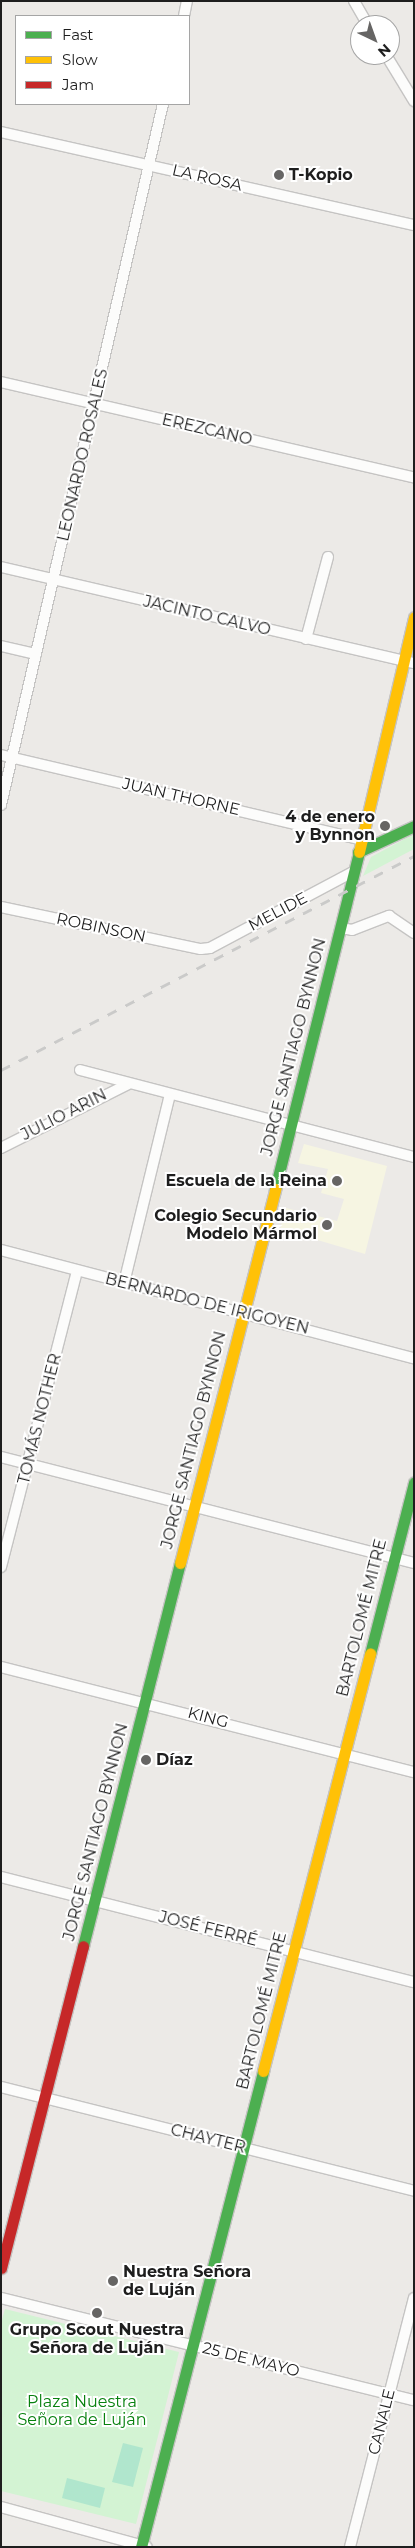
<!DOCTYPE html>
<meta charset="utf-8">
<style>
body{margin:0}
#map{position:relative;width:415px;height:2548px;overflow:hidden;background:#eceae7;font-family:Montserrat,sans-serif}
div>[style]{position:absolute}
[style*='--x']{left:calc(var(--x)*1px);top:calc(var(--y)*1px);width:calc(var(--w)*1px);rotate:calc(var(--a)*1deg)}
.education>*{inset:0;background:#f6f5e2}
.park>*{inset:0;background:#d3f3d3}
.pitch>*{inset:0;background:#b0e6cd}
.roads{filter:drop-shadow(1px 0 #c5c4c3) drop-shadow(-1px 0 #c5c4c3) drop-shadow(0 1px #c5c4c3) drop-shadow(0 -1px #c5c4c3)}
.street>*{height:10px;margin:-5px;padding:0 5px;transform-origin:5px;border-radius:5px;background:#fcfcfb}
.fast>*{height:11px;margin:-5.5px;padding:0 5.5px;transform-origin:5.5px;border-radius:5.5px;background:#4caf50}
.slow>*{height:11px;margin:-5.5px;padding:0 5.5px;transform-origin:5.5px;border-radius:5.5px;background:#ffc107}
.jam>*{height:11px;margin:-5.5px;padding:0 5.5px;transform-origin:5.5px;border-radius:5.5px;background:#c62828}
.rail>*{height:2.5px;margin-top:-1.25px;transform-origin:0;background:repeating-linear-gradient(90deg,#cacac9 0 10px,transparent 0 20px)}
.dots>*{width:14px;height:14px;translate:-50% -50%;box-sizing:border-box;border:2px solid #fff;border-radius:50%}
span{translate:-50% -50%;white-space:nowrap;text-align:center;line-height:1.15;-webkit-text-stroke:4px #fff;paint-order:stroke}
.poi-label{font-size:16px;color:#1e1e1e;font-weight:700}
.left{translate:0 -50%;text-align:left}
.right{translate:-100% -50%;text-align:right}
.street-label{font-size:16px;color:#1e1e1e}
.park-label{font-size:16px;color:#07810e}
.frame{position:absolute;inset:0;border:2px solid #1e1e1e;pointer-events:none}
.legend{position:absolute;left:15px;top:15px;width:175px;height:90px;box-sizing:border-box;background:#fff;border:1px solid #a5a5a5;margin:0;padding:6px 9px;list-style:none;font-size:15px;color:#1e1e1e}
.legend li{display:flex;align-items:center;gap:10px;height:25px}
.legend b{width:25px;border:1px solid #a5a5a5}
.north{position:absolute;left:350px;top:15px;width:50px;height:50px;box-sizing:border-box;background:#fff;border:1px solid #a5a5a5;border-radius:50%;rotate:138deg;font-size:14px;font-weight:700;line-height:20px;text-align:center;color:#1e1e1e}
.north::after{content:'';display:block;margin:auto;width:18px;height:22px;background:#666564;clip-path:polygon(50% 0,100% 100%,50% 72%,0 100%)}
</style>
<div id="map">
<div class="education">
<div style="clip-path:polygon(304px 1144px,387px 1166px,365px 1254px,280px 1229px,286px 1208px,337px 1221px,344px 1199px,321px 1193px,328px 1169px,298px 1163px)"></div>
</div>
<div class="park">
<div style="clip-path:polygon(414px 834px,414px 849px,363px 876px,371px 857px)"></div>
<div style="clip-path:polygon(5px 2309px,179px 2352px,136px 2524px,1px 2491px,1px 2323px)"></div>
</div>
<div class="pitch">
<div style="clip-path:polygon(123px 2443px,143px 2448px,133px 2487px,112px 2482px)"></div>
<div style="clip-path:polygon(67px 2478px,105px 2488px,100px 2508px,62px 2498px)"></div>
</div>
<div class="roads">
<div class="street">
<div style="--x:354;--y:1;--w:28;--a:60"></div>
<div style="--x:184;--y:16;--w:15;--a:-79"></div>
<div style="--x:386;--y:55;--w:54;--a:58.7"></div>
<div style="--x:1;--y:132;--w:423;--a:12.7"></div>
<div style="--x:1;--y:382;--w:424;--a:13"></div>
<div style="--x:1;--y:567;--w:424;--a:13.1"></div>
<div style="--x:306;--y:639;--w:85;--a:-75"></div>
<div style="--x:1;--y:646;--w:36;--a:13"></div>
<div style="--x:1;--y:755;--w:369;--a:13.2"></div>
<div style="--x:1;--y:805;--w:719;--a:-76.99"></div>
<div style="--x:1;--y:907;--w:204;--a:11.9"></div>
<div style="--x:201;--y:949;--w:9;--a:-6"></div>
<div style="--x:210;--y:948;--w:162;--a:-28"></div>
<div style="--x:341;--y:928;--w:11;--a:10"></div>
<div style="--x:352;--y:930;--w:40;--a:-21"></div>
<div style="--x:389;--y:916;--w:30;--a:34"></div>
<div style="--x:80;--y:1070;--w:345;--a:14.6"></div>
<div style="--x:1;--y:1148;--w:142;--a:-26.7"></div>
<div style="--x:1;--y:1250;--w:427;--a:14.7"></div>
<div style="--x:124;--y:1283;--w:194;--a:-76.3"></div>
<div style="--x:1;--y:1457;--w:426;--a:14.4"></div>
<div style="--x:1;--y:1567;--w:306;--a:-75.6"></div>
<div style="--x:1;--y:1667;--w:426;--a:14.3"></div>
<div style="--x:1;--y:1877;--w:426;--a:14.3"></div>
<div style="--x:1;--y:2087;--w:426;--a:14.1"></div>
<div style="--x:1;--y:2298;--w:425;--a:13.9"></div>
<div style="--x:1;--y:2507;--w:151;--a:15.3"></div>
<div style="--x:350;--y:2547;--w:257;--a:-75.6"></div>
</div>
<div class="fast">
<div style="--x:358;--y:852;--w:62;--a:-24.9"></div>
<div style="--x:275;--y:1189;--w:347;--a:-76"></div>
<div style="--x:370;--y:1654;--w:177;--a:-75.6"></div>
<div style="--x:83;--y:1946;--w:395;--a:-75.8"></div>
<div style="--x:141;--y:2547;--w:491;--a:-75.6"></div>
</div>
<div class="slow">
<div style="--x:359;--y:852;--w:241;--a:-76.8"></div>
<div style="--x:180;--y:1563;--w:386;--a:-75.7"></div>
<div style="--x:263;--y:2071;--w:431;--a:-75.6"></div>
</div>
<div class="jam">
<div style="--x:1;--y:2268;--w:332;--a:-75.7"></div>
</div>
</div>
<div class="rail">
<div style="--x:1;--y:1070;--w:465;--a:-27.4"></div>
</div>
<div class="dots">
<div style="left:279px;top:175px;background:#666564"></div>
<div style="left:385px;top:826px;background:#666564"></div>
<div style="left:337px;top:1181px;background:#666564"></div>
<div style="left:327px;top:1225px;background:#666564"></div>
<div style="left:146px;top:1760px;background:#666564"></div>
<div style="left:113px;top:2281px;background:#666564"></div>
<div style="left:97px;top:2313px;background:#666564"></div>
</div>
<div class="poi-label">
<span class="left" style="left:289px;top:175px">T-Kopio</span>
<span class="right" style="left:375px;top:826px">4 de enero<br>y Bynnon</span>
<span class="right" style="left:327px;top:1181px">Escuela de la Reina</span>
<span class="right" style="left:317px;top:1225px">Colegio Secundario<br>Modelo Mármol</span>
<span class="left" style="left:156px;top:1760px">Díaz</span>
<span class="left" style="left:123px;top:2281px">Nuestra Señora<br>de Luján</span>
<span style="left:97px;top:2339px">Grupo Scout Nuestra<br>Señora de Luján</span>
</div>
<div class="street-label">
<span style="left:207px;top:178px;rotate:13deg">LA ROSA</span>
<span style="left:207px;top:430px;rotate:13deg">EREZCANO</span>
<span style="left:83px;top:455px;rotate:-77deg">LEONARDO ROSALES</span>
<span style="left:207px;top:616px;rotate:13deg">JACINTO CALVO</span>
<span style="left:181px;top:797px;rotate:13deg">JUAN THORNE</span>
<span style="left:278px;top:912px;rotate:-28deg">MELIDE</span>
<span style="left:101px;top:928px;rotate:12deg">ROBINSON</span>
<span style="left:294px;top:1047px;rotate:-76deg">JORGE SANTIAGO BYNNON</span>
<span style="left:64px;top:1115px;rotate:-27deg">JULIO ARIN</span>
<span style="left:207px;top:1304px;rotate:14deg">BERNARDO DE IRIGOYEN</span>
<span style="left:40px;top:1419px;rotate:-76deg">TOMÁS NOTHER</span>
<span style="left:194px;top:1440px;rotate:-76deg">JORGE SANTIAGO BYNNON</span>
<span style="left:362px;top:1618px;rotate:-76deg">BARTOLOMÉ MITRE</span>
<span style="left:208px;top:1718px;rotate:15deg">KING</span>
<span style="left:96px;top:1832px;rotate:-76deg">JORGE SANTIAGO BYNNON</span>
<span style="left:208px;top:1929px;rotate:14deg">JOSÉ FERRÉ</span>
<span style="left:262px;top:2011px;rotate:-76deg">BARTOLOMÉ MITRE</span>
<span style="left:208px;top:2139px;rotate:14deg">CHAYTER</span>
<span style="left:251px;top:2360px;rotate:14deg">25 DE MAYO</span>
<span style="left:382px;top:2422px;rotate:-76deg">CANALE</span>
</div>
<div class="park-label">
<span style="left:82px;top:2411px">Plaza Nuestra<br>Señora de Luján</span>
</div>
<div class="frame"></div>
<ul class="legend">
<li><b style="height:6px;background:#4caf50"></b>Fast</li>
<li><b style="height:6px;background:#ffc107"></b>Slow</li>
<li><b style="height:6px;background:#c62828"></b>Jam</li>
</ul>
<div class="north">N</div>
</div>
